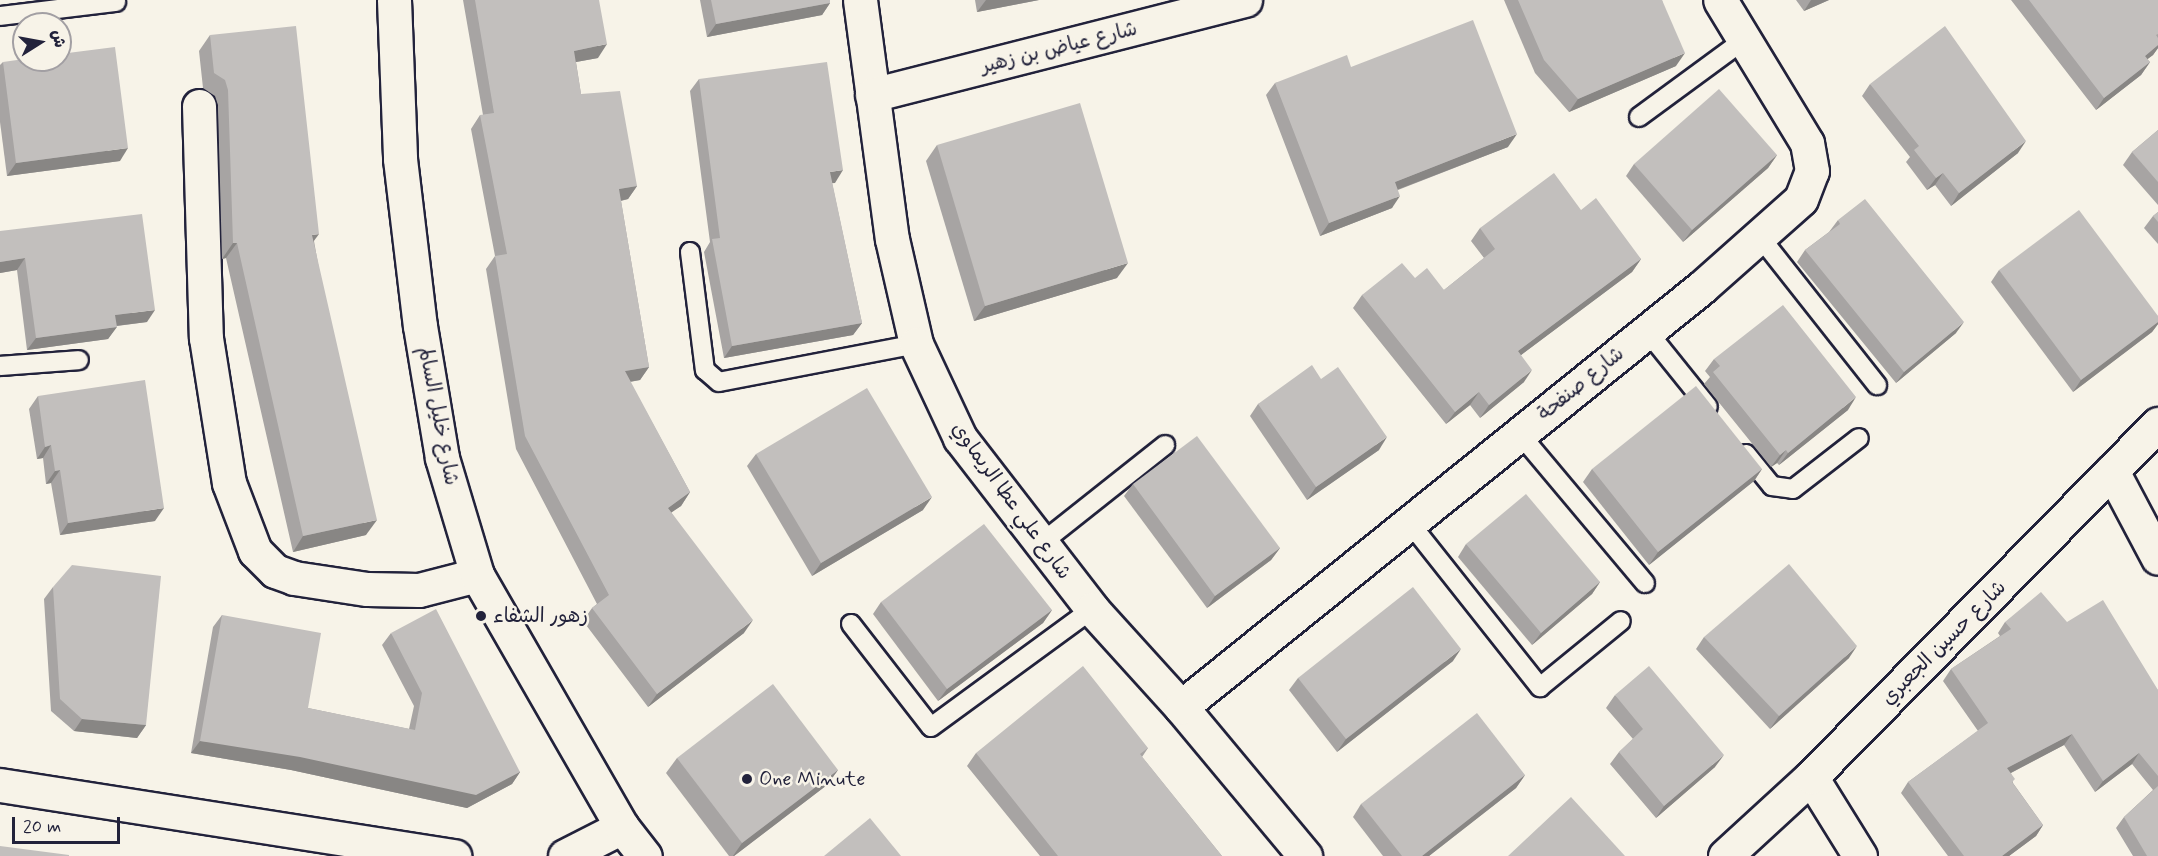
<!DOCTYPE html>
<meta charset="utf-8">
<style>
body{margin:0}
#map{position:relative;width:2158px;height:856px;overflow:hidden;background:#f7f3e8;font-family:Mynerve,"Playpen Sans Arabic",sans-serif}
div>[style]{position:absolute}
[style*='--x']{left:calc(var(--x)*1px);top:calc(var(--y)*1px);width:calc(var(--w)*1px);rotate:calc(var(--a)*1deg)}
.roads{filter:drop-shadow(2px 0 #22223b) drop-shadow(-2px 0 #22223b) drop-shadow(0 2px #22223b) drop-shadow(0 -2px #22223b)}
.lane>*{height:18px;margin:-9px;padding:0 9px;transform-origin:9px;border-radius:9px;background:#f7f3e8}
.street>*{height:33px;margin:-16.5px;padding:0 16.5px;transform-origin:16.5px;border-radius:16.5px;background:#f7f3e8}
.secondary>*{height:33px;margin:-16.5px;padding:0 16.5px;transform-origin:16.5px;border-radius:16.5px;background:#f7f3e8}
.wall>*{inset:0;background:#a7a4a3}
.shaded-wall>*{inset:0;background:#888684}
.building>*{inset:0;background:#c2bfbd}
.dots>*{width:16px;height:16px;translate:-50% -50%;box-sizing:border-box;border:3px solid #f7f3e8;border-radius:50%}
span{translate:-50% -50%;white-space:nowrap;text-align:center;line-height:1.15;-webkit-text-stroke:5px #f7f3e8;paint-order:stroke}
.street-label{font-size:20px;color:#22223b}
.poi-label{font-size:20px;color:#22223b}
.left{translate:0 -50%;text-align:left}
.north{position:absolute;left:12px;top:12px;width:60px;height:60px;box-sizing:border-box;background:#f7f3e8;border:2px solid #a29fa3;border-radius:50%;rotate:79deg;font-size:16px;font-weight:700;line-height:24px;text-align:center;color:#22223b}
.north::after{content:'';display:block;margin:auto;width:21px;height:27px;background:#22223b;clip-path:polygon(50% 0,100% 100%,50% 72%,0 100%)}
.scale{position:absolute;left:12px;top:817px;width:108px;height:27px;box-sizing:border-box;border:3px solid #22223b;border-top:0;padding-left:8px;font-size:18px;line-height:21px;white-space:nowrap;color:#22223b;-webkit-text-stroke:4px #f7f3e8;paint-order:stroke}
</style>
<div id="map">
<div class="roads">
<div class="lane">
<div style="--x:0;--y:16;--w:117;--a:-6.9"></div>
<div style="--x:1639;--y:117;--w:132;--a:-36.3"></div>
<div style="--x:1760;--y:237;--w:189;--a:51.7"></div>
<div style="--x:690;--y:252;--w:119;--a:82.8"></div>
<div style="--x:705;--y:370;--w:18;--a:41"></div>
<div style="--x:719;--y:382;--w:201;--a:-10.9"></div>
<div style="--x:1647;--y:331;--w:97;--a:51.2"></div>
<div style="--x:0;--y:366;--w:79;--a:-4.3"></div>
<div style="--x:1519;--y:433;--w:196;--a:50"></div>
<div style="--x:1746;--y:454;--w:41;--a:50.9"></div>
<div style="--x:1772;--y:486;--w:21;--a:8"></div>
<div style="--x:1793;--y:489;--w:83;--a:-37.7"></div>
<div style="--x:1409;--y:522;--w:211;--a:51.6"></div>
<div style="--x:1540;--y:687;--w:104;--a:-39.2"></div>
<div style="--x:1039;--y:545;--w:161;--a:-38.4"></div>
<div style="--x:851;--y:624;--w:130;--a:52.2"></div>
<div style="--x:931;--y:727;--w:200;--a:-36.2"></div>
</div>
<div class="street">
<div style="--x:860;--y:0;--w:241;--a:82.4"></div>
<div style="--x:892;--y:239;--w:108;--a:77.1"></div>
<div style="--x:916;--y:344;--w:104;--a:64.9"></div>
<div style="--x:960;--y:438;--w:216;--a:52.3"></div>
<div style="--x:1092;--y:609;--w:132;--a:47.8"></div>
<div style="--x:1181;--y:707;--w:194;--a:50.2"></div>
<div style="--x:872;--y:95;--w:385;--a:-14.3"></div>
<div style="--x:199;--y:106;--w:232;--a:88.3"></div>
<div style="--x:206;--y:338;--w:147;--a:81"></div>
<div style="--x:229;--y:483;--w:73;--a:69.1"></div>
<div style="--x:255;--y:551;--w:28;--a:45"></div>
<div style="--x:275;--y:571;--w:20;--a:20"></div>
<div style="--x:294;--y:578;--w:74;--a:8.6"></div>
<div style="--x:367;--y:589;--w:52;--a:1.1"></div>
<div style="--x:419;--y:590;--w:60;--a:-14.5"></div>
<div style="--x:2112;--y:471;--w:98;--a:62.1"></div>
<div style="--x:1181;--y:707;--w:669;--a:-38.87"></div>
<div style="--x:1702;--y:287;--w:132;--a:-41.6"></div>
<div style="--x:1801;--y:199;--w:30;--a:-69"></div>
<div style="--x:1812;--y:171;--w:28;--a:-100"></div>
<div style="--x:1807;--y:143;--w:167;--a:-121.3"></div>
<div style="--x:1811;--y:777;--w:93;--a:58.2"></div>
<div style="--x:0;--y:785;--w:460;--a:8.9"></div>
<div style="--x:565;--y:856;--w:64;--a:-27"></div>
<div style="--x:1725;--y:856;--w:117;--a:-42.6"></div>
<div style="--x:1811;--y:777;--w:495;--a:-45.5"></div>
</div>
<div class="secondary">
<div style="--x:394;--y:0;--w:159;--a:87.8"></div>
<div style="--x:400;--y:159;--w:168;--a:83.2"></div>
<div style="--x:420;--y:326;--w:134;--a:80.5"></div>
<div style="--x:442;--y:458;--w:122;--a:73.3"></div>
<div style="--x:477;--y:575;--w:291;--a:60.1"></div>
<div style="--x:622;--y:827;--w:37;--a:52"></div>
</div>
</div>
<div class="wall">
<div style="clip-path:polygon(463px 0,599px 0,598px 58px,576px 62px,581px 94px,637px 186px,628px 199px,621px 201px,649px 367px,640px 380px,630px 382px,690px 492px,681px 506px,671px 512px,744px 633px,648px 707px,583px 621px,592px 608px,597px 604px,516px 449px,486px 269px,495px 256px,471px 129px,480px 115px,483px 115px)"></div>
<div style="clip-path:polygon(700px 0,830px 0,830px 3px,822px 15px,707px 37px)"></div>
<div style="clip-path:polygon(975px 0,1039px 0,977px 12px)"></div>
<div style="clip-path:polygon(1504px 0,1662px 0,1676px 66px,1569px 112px,1535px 73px)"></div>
<div style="clip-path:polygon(1796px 0,1829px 0,1804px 11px)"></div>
<div style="clip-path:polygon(2011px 0,2158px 0,2158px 48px,2153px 55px,2147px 59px,2150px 62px,2141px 75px,2096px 110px)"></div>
<div style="clip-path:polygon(210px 35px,314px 241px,366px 535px,293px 552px,226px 258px,222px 259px,218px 105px,215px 96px,203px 88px,199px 51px)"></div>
<div style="clip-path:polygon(3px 62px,120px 161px,7px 176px,0 122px,0 65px)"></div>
<div style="clip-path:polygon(1351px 67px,1508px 147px,1398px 190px,1392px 208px,1320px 236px,1266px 95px,1275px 83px)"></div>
<div style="clip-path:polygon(699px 79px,835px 183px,832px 183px,862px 323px,853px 335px,724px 358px,704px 252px,710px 242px,690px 91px)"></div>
<div style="clip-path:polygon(1870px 84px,2018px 153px,1951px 206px,1935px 185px,1927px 190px,1906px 162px,1910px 157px,1862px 96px)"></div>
<div style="clip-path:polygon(2158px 130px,2158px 205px,2123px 165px,2132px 152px)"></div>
<div style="clip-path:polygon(937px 145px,1117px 278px,974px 321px,926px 161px)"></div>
<div style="clip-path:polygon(1777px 155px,1768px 168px,1683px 242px,1626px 176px,1634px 164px)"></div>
<div style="clip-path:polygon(1581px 210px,1641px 259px,1632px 272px,1521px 355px,1524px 382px,1480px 418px,1470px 405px,1446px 424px,1353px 308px,1362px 295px,1415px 278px,1444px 290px,1484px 258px,1471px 241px,1480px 228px)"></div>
<div style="clip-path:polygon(2158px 212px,2158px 244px,2144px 228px,2153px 216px)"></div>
<div style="clip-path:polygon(1838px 220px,1956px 333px,1896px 383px,1797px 262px,1805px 250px,1829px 232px)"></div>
<div style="clip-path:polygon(0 231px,147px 322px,117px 326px,108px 339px,27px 350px,17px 270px,0 273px)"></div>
<div style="clip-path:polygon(1999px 270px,2158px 316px,2158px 324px,2152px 332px,2073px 392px,1991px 282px)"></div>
<div style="clip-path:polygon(1714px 359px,1848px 410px,1779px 465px,1777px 463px,1771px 467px,1704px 384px,1710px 377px,1705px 371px)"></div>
<div style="clip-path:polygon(1321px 379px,1379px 450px,1307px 500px,1250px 416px,1258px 404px)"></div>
<div style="clip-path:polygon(38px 396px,155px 521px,60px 535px,51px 483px,46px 484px,43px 458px,37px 459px,29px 409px)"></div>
<div style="clip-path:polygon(756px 454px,923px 510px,812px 576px,747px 466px)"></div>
<div style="clip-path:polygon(1592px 469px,1762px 469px,1754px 481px,1649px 565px,1583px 482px)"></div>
<div style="clip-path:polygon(1133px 484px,1280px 548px,1271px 560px,1207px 608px,1124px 496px)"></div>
<div style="clip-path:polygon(1466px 544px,1600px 582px,1592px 594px,1532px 645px,1458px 557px)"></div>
<div style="clip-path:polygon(53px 587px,146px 725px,137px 738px,74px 731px,51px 711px,44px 599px)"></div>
<div style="clip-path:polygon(881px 602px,1052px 610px,1043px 623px,938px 701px,873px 614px)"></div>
<div style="clip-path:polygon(222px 615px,308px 708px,409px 729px,414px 706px,382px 645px,391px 633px,520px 772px,512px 784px,467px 808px,291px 770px,191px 753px,213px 627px)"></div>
<div style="clip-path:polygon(2005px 622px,2067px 622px,2158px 690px,2158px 856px,2133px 856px,2116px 828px,2124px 817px,2153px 790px,2132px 764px,2095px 792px,2064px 745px,2011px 773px,2013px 783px,2043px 825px,2036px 836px,2009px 856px,1948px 856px,1901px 793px,1908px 782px,1978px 731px,1943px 681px,1951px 669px,2000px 636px,1998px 633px)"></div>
<div style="clip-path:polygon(1704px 637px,1849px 658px,1770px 729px,1696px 649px)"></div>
<div style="clip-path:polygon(1453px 661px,1337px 752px,1289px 690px,1298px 678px)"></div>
<div style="clip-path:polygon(1615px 695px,1715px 767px,1656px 818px,1610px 764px,1619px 752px,1633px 739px,1606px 708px)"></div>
<div style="clip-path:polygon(1148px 748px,1142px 757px,1222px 856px,1040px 856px,967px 766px,976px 753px)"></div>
<div style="clip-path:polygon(677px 758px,838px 770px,827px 785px,734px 856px,729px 856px,666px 773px)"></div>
<div style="clip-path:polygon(1525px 775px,1516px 788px,1429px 856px,1383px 856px,1353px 817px,1361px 804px)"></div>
</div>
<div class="shaded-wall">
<div style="clip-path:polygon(986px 0,1039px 0,977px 12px)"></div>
<div style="clip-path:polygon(1811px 0,1829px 0,1804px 11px)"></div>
<div style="clip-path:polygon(830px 3px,822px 15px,707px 37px,716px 24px)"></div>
<div style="clip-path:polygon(607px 44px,598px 58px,565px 64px,574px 51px)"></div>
<div style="clip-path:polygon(2158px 45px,2158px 48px,2153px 55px,2136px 68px,2145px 56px)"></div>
<div style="clip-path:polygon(1685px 53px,1676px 66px,1569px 112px,1578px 99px)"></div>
<div style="clip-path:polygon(2150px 62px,2141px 75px,2096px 110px,2104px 98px)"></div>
<div style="clip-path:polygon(1517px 134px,1508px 147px,1386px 194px,1395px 182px)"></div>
<div style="clip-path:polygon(2026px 141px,2018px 153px,1951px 206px,1959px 193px)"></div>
<div style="clip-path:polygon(128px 148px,120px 161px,7px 176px,16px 163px)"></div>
<div style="clip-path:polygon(1777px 155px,1768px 168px,1683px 242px,1692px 230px)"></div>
<div style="clip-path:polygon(843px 170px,835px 183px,821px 184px,830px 172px)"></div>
<div style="clip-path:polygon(1943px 173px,1935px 185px,1927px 190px,1936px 178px)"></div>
<div style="clip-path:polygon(637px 186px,628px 199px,610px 203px,619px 189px)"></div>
<div style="clip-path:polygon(1400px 196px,1392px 208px,1320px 236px,1329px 223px)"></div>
<div style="clip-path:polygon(319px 234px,308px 249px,312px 235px)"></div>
<div style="clip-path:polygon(233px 243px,237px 243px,226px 258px,222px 259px)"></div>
<div style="clip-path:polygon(25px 258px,17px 270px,0 273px,0 262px)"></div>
<div style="clip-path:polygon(1641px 259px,1632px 272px,1509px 364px,1518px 351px)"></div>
<div style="clip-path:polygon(1128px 263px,1117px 278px,974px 321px,985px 306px)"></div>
<div style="clip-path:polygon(155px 310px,147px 322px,107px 327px,115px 315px)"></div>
<div style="clip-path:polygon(1964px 322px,1956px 333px,1896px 383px,1904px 372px)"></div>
<div style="clip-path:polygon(2158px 322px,2158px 324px,2152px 332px,2073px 392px,2081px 380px)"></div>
<div style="clip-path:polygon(862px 323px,853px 335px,724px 358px,732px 346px)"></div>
<div style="clip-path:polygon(117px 327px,108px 339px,27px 350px,36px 338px)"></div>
<div style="clip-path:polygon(649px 367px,640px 380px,616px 384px,625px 371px)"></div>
<div style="clip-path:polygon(1532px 370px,1524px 382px,1480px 418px,1489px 405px)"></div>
<div style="clip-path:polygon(1479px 392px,1470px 405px,1446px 424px,1455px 412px)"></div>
<div style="clip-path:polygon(1856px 397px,1848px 410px,1779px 465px,1788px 453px)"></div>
<div style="clip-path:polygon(1387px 437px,1379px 450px,1307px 500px,1316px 487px)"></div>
<div style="clip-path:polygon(51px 445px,43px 458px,37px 459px,45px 447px)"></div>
<div style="clip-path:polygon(1786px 450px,1777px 463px,1771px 467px,1780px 455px)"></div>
<div style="clip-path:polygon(1762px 469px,1754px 481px,1649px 565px,1658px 552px)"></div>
<div style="clip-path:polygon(60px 470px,51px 483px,46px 484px,55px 471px)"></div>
<div style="clip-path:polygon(690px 492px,681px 506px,659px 521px,668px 508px)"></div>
<div style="clip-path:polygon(932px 497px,923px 510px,812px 576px,821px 563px)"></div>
<div style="clip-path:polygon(164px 508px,155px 521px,60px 535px,68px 523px)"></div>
<div style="clip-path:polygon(377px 520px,366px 535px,293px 552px,303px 536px)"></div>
<div style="clip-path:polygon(1280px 548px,1271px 560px,1207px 608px,1215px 596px)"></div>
<div style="clip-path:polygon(1600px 582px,1592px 594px,1532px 645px,1541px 633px)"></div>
<div style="clip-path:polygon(1052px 610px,1043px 623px,938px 701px,947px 689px)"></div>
<div style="clip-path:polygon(753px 620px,744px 633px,648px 707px,657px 694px)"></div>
<div style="clip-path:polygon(1857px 646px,1849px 658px,1770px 729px,1779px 716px)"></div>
<div style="clip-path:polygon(1461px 649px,1453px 661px,1337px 752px,1346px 739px)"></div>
<div style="clip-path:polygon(82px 719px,146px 725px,137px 738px,74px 731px)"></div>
<div style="clip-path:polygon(2072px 734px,2064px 745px,1999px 779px,2007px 768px)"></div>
<div style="clip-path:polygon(200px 741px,520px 772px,512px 784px,467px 808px,291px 770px,191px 753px)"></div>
<div style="clip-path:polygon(2139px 753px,2132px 764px,2095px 792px,2103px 781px)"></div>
<div style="clip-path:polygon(1724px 755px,1715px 767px,1656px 818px,1664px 806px)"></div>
<div style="clip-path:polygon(838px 770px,827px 785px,734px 856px,733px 856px,742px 843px)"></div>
<div style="clip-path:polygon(1525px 775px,1516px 788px,1429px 856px,1422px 856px)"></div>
<div style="clip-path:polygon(2043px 825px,2036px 836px,2009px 856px,2002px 856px)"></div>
</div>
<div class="building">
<div style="clip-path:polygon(475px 0,599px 0,607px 44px,574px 51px,581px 94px,620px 91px,637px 186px,619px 189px,649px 367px,625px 371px,690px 492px,668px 508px,753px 620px,657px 694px,592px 608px,609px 595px,525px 436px,495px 256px,507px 254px,480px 115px,494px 113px)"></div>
<div style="clip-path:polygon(711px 0,830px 0,830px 3px,716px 24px)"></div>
<div style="clip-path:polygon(1518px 0,1662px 0,1685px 53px,1578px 99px,1544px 60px)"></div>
<div style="clip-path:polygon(2029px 0,2158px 0,2158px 34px,2156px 35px,2158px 38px,2158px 45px,2145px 56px,2150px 62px,2104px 98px)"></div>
<div style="clip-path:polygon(1473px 20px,1517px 134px,1395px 182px,1400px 196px,1329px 223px,1275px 83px,1347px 55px,1351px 67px)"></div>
<div style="clip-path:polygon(296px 26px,319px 234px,312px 235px,377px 520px,303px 536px,237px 243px,233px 243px,228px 90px,225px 80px,214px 73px,210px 35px)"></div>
<div style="clip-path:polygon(1945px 26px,2026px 141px,1959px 193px,1943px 173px,1936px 178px,1914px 150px,1919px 146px,1870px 84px)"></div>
<div style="clip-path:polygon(115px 47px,128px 148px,16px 163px,3px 62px,24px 59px,24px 60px,60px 60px,60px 54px)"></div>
<div style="clip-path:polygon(827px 62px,843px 170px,830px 172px,862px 323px,732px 346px,712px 239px,720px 238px,699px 79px)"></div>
<div style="clip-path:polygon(1719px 89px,1777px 155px,1692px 230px,1634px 164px)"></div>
<div style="clip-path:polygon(1080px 103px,1128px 263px,985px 306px,937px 145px)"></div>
<div style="clip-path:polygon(2158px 130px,2158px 182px,2132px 152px)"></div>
<div style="clip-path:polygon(1554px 173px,1581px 210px,1596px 198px,1641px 259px,1518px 351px,1532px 370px,1489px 405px,1479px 392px,1455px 412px,1362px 295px,1402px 263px,1415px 278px,1427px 268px,1444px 290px,1495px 249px,1480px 228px)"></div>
<div style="clip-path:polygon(1865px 199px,1964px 322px,1904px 372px,1805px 250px,1840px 224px,1838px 220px)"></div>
<div style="clip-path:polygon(2079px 210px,2158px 316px,2158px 322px,2081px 380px,1999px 270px)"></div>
<div style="clip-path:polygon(2158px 212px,2158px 222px,2153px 216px)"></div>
<div style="clip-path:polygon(142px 214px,155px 310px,115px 315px,117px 327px,36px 338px,25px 258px,0 262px,0 231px)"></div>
<div style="clip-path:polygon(1783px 305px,1856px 397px,1788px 453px,1786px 450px,1780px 455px,1713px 372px,1720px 366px,1714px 359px)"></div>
<div style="clip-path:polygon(1312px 365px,1321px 379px,1338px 367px,1387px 437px,1316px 487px,1258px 404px)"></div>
<div style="clip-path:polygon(145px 380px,164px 508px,68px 523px,60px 470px,55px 471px,51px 445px,45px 447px,38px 396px)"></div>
<div style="clip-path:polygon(1696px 386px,1762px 469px,1658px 552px,1592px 469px)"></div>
<div style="clip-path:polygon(867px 388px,932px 497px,821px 563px,756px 454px)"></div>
<div style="clip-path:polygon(1197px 436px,1280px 548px,1215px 596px,1133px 484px)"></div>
<div style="clip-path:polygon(1526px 494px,1600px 582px,1541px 633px,1466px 544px)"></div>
<div style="clip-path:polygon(984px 524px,1052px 610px,947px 689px,881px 602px)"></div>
<div style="clip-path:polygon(1789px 564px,1857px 646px,1779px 716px,1704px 637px)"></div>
<div style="clip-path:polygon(72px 565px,161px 576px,146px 725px,82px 719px,60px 699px,53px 587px)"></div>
<div style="clip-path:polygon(1413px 587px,1461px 649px,1346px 739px,1298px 678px)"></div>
<div style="clip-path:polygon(2041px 592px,2067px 622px,2103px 600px,2158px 690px,2158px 776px,2139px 753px,2103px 781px,2072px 734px,2007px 768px,2015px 779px,2012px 782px,2043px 825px,2002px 856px,1964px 856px,1908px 782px,1988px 723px,1951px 669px,2011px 629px,2005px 622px)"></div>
<div style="clip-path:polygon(436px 609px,520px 772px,476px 795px,300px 757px,200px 741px,222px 615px,321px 633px,308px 708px,415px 730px,422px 693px,391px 633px)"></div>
<div style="clip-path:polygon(1083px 666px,1148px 748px,1140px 754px,1222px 856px,1058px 856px,976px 753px)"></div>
<div style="clip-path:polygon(1649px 666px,1724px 755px,1664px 806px,1619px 752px,1643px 729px,1615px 695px)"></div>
<div style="clip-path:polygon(773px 684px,838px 770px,742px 843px,677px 758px)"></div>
<div style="clip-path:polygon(1477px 713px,1525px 775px,1422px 856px,1402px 856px,1361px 804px)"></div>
<div style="clip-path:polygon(2158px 786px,2158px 856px,2147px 856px,2124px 817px)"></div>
<div style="clip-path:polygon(1571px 797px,1625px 856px,1508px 856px)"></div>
<div style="clip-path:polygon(870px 818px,901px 856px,824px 856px)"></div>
<div style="clip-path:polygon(0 846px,69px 855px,69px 856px,0 856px)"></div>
</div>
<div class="dots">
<div style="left:481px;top:616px;background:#22223b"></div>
<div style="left:747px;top:779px;background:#22223b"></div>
</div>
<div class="street-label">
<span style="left:1059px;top:48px;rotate:-14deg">شارع عياض بن زهير</span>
<span style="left:1581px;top:384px;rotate:-39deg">شارع صنفحة</span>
<span style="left:438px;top:416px;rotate:79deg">شارع خليل السالم</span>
<span style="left:1011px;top:501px;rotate:54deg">شارع علي عطا الريماوي</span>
<span style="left:1944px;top:643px;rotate:-45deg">شارع حسين الجعبري</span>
</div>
<div class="poi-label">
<span class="left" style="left:493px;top:616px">زهور الشفاء</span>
<span class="left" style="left:759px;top:779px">One Minute</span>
</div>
<div class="north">ش</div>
<div class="scale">20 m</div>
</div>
